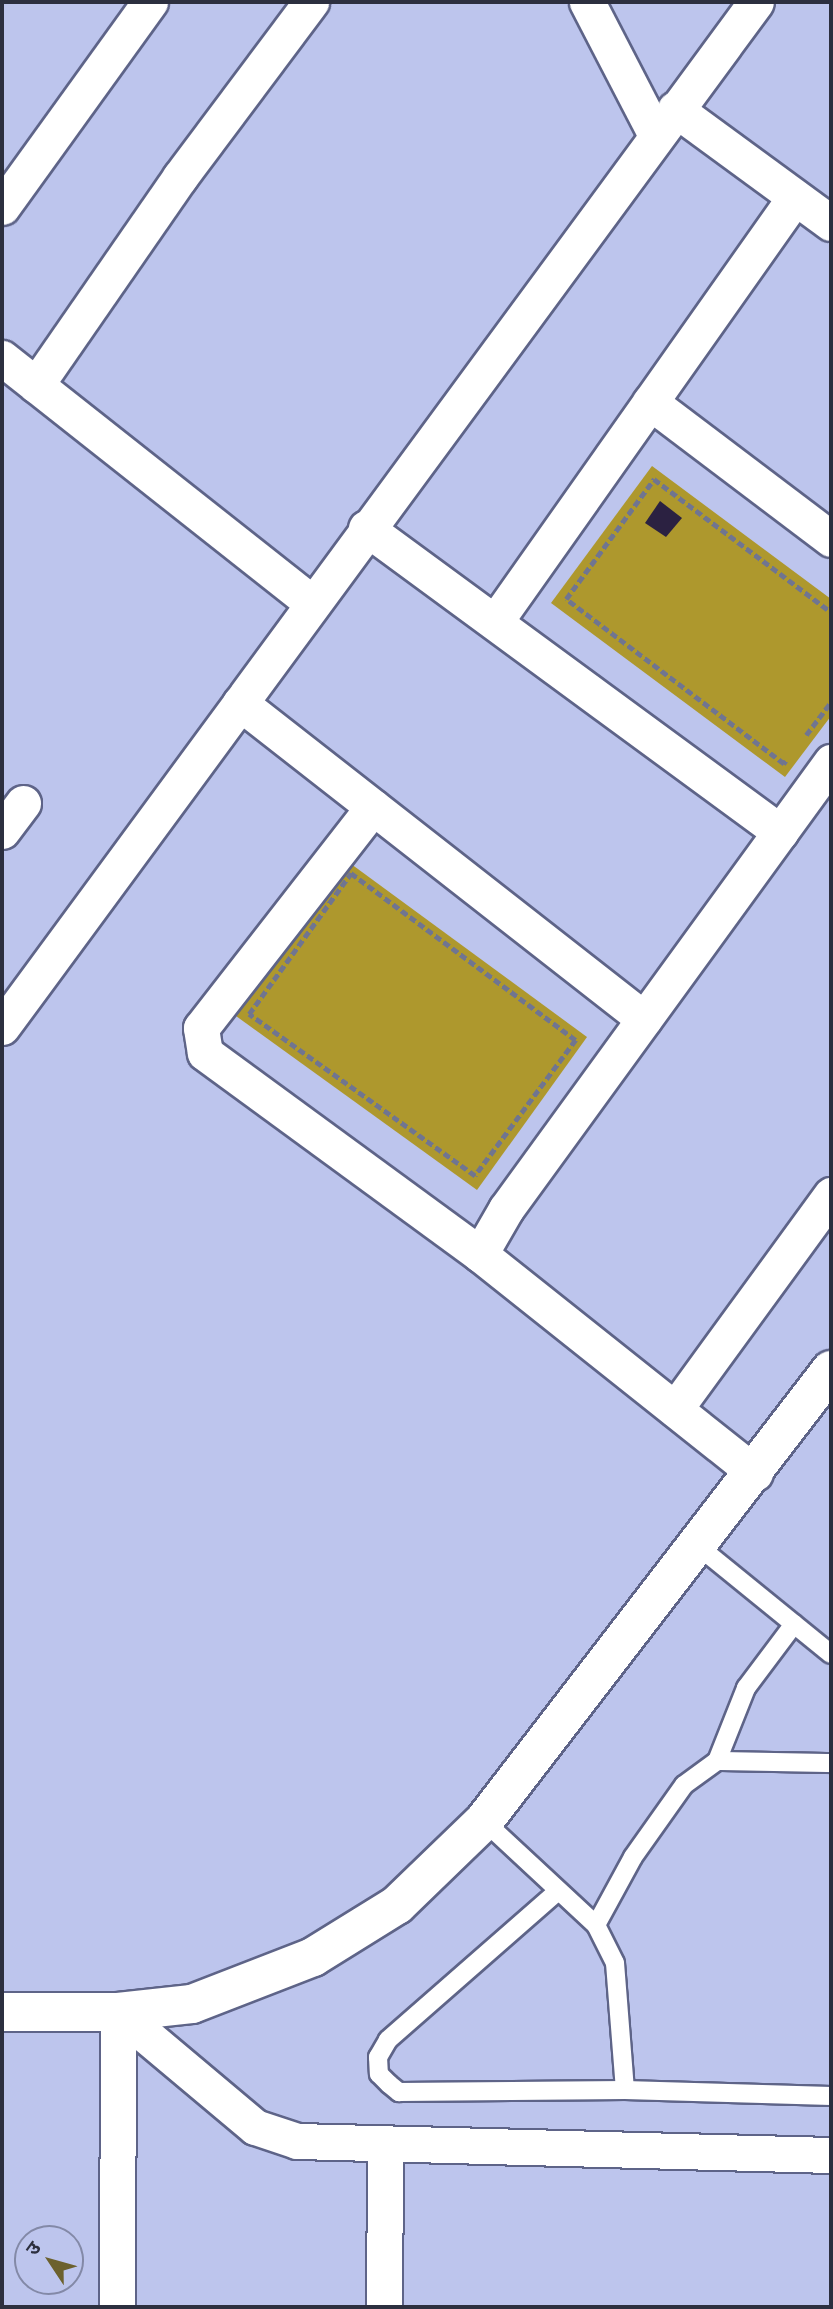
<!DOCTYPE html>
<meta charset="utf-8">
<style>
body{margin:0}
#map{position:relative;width:833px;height:2309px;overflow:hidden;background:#bdc5ed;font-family:Inter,"Noto Sans Devanagari",sans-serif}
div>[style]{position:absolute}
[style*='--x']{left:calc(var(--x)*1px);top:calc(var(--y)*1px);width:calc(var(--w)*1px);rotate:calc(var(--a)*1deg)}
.green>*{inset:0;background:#ae982d}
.building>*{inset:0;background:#2b2141}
.path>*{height:4.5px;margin-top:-2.25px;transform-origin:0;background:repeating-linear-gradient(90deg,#707590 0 7px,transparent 0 10.5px)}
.roads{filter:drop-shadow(2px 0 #5e6488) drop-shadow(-2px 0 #5e6488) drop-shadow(0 2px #5e6488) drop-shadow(0 -2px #5e6488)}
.lane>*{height:18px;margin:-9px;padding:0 9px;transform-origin:9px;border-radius:9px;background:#fff}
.street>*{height:35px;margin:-17.5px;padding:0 17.5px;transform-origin:17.5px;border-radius:17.5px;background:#fff}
.secondary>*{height:38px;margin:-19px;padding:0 19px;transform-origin:19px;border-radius:19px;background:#fff}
span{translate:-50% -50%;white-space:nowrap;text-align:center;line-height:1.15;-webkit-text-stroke:7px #bdc5ed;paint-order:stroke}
.frame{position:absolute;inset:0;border:4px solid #2c2f3f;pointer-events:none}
.north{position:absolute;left:14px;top:2225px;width:70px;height:70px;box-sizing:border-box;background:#bdc5ed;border:2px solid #8389a7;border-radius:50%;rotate:306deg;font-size:19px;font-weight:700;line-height:28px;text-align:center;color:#2c2f3f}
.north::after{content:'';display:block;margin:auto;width:24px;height:32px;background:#6c612e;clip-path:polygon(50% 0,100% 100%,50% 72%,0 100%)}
</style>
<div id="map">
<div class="green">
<div style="clip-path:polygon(652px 466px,831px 599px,831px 716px,785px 777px,551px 603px)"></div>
<div style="clip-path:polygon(347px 861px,587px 1037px,477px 1190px,236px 1016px)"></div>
</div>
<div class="building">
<div style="clip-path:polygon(660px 501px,682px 518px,666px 537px,645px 523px)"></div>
</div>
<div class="path">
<div style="--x:806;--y:735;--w:41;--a:-52.9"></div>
<div style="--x:786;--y:761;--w:4;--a:124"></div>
<div style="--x:784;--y:764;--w:273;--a:-142.9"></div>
<div style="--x:566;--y:599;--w:149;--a:-53.7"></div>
<div style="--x:654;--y:479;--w:221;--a:36.9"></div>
<div style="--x:351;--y:873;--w:280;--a:36.6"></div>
<div style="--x:576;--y:1040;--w:169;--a:126.6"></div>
<div style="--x:475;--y:1176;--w:278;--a:-144.4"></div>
<div style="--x:249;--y:1014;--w:174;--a:-54.1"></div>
</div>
<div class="roads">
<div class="lane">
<div style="--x:698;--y:1546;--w:171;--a:39.1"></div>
<div style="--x:717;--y:1761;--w:79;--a:-68.3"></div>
<div style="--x:746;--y:1688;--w:80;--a:-53.1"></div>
<div style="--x:484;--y:1821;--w:153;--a:42.9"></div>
<div style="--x:596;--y:1925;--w:42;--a:63.4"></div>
<div style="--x:615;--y:1963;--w:127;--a:85.5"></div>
<div style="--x:558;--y:1891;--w:226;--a:138.8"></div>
<div style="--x:388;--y:2040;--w:20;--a:120"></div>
<div style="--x:378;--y:2057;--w:17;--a:87"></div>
<div style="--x:379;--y:2074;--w:14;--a:45"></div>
<div style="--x:389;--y:2084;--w:13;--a:39"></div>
<div style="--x:399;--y:2092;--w:226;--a:-0.5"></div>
<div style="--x:625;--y:2090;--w:206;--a:1.7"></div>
<div style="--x:596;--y:1925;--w:77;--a:-61.4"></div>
<div style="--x:633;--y:1857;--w:88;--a:-54.7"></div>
<div style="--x:684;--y:1785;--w:41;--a:-36"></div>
<div style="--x:717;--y:1761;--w:114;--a:1"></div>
</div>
<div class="street">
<div style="--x:587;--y:2;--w:148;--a:62.6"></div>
<div style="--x:675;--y:109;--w:193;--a:36.2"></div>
<div style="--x:2;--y:207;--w:253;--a:-54.2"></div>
<div style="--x:2;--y:358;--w:395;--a:38.3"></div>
<div style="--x:36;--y:385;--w:253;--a:-55.3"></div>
<div style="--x:180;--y:177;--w:219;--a:-53.2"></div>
<div style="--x:650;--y:402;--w:227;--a:37.1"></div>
<div style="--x:366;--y:528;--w:514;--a:36.29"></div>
<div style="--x:495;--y:622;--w:520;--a:-54.78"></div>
<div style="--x:240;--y:703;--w:513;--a:38.03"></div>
<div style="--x:373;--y:807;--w:280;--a:127.9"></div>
<div style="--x:201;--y:1028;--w:25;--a:81"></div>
<div style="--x:205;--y:1053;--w:341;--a:36.2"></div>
<div style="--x:2;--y:831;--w:35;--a:-53"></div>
<div style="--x:2;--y:1027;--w:1272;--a:-53.66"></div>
<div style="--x:675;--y:1409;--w:265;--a:-53.9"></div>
<div style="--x:755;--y:1473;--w:352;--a:-141.5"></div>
<div style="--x:480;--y:1254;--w:52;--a:-60"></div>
<div style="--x:506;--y:1209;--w:553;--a:-53.98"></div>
<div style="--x:118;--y:2012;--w:179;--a:40"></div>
<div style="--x:255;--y:2127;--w:44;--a:18.4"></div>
<div style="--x:297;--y:2141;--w:534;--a:1.5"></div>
<div style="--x:117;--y:2307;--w:295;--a:-89.8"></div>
<div style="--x:384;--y:2307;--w:161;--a:-89.6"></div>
</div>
<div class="secondary">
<div style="--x:2;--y:2012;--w:116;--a:0"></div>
<div style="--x:118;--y:2012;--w:74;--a:-6.2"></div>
<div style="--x:192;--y:2004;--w:130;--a:-21.2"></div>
<div style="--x:313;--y:1957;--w:99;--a:-31.8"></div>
<div style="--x:397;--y:1905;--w:121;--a:-44"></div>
<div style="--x:484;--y:1821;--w:569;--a:-52.43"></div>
</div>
</div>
<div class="frame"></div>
<div class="north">उ</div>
</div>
